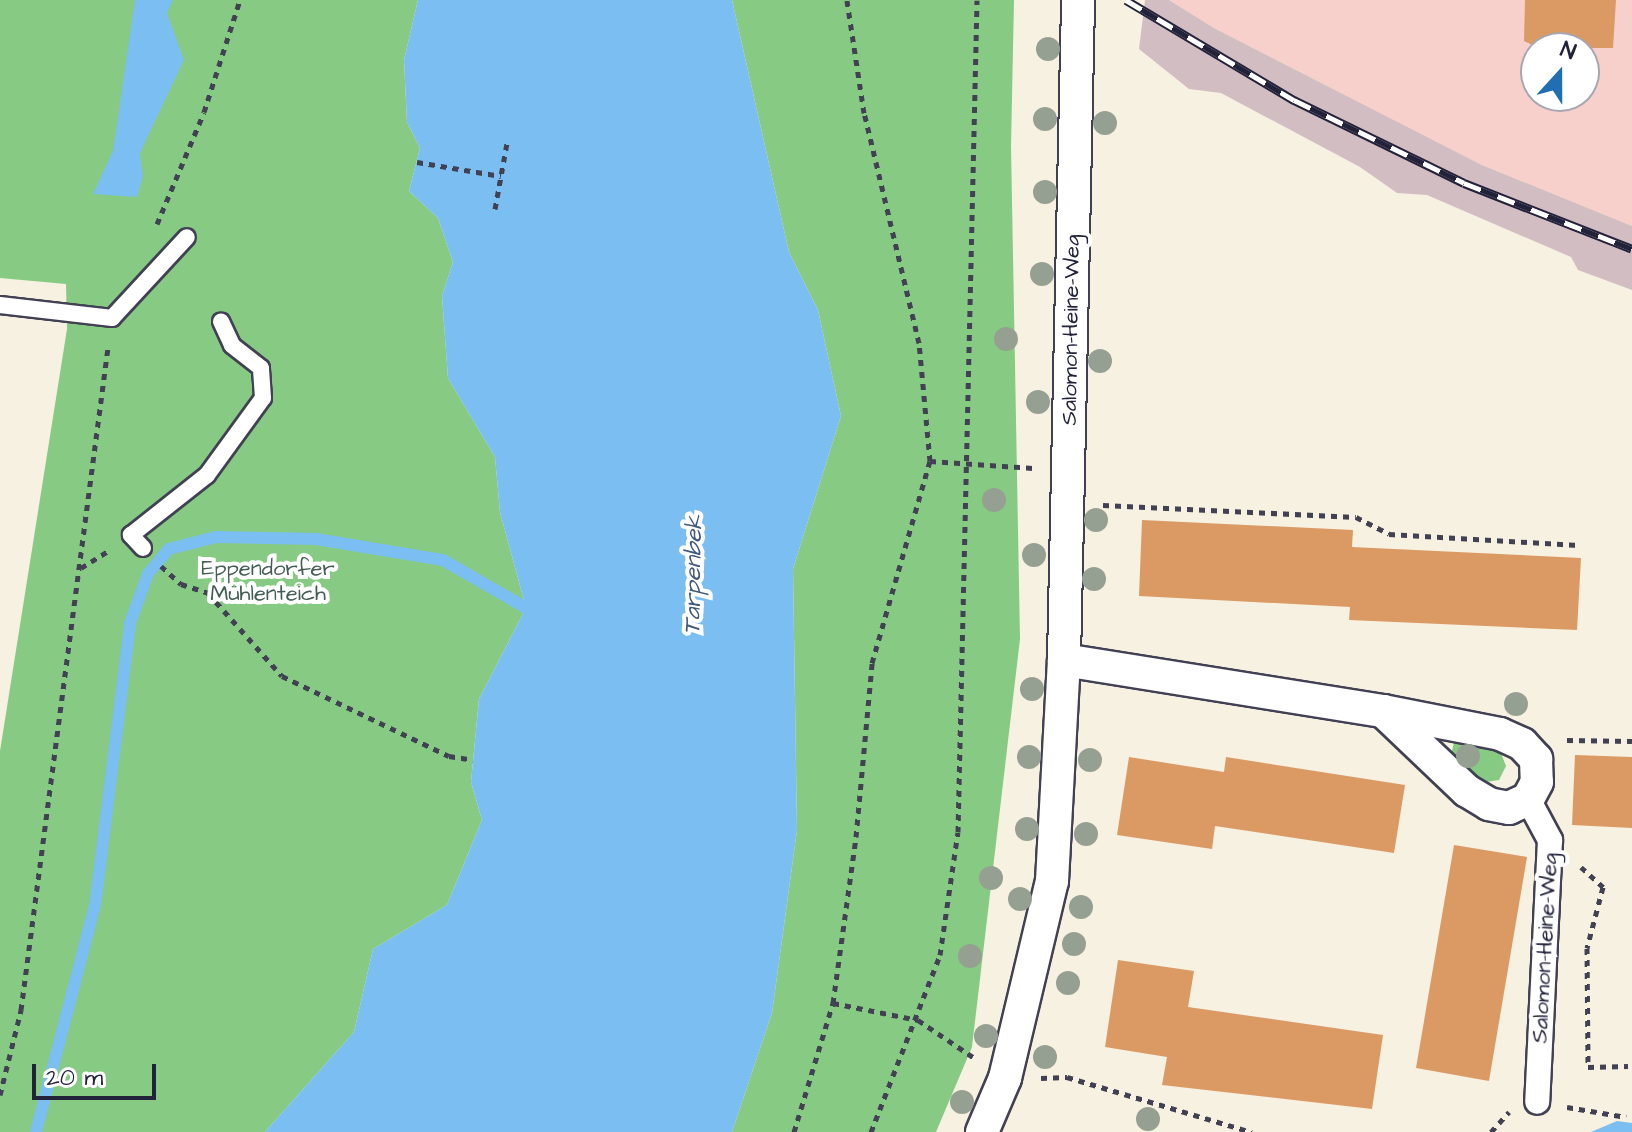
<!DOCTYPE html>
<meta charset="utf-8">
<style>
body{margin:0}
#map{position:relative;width:1632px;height:1132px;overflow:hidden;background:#f7f1e1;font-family:"Architects Daughter",sans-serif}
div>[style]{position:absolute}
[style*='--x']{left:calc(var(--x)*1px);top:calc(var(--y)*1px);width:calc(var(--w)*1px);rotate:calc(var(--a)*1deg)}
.built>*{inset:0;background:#f7d0cb}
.industrial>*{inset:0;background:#d2bec2}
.green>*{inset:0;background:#87ca83}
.water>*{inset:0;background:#7bbef1}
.stream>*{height:12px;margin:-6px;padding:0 6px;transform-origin:6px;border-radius:6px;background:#7bbef1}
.building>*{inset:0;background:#db9a64}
.path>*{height:5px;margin-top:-2.5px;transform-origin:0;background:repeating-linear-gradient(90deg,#424154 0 6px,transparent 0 12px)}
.roads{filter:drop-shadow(2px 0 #424154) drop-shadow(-2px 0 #424154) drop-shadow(0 2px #424154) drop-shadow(0 -2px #424154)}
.service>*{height:16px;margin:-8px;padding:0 8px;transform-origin:8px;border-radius:8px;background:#fff}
.pedestrian>*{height:24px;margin:-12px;padding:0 12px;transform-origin:12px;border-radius:12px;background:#fff}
.minor>*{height:32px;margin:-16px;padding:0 16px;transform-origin:16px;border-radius:16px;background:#fff}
.rail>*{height:9px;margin-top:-4.5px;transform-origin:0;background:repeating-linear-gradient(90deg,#fff 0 18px,#22223b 0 36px);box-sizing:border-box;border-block:2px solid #22223b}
.trees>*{width:24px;height:24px;margin:-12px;border-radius:50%;background:#95a093}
span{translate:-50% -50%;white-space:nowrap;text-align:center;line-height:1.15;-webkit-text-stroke:8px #fff;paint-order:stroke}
.street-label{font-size:22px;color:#22223b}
.park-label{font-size:22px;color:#455d54}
.water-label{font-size:24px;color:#41597b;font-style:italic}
.north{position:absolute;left:1520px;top:32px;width:80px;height:80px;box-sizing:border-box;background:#fff;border:2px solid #a7a7b1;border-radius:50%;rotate:21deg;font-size:22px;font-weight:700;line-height:32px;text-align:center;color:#22223b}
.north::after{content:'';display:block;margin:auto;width:28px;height:36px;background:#1f6fb2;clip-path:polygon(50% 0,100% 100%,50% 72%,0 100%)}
.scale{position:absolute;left:32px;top:1064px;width:124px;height:36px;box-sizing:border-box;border:4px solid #22223b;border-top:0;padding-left:10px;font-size:24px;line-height:28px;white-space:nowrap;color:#22223b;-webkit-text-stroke:6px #fff;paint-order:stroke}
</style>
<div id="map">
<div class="built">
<div style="clip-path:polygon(evenodd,1169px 0,1632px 0,1632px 226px,1482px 165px,1214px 28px,1169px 0,1536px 48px,1584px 48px,1584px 96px,1536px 96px,1536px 48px)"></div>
</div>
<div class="industrial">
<div style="clip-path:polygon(1145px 0,1169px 0,1214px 28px,1482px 165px,1632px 226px,1632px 290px,1578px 270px,1571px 257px,1427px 195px,1397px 193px,1360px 167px,1221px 93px,1189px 89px,1139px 49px)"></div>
</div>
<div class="green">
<div style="clip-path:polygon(0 0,418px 0,404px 60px,407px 122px,420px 148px,409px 191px,438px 218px,453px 262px,442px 296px,448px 378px,495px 457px,500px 512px,526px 608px,479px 699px,471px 782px,482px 820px,447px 905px,373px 949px,354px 1032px,265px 1132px,0 1132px,0 751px,67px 329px,66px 284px,0 278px)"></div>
<div style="clip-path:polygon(732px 0,1014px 0,1011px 146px,1020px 639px,972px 1047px,936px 1132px,732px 1132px,772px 1013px,797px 830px,793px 569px,841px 416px,818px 310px,789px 252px)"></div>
<div style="clip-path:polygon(1461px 741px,1499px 748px,1506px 766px,1499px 780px,1479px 783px,1451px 756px,1454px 742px)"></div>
</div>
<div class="water">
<div style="clip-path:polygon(135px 0,173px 0,167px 13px,184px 60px,140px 153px,143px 176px,137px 197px,93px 194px,113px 151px)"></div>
<div style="clip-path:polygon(418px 0,732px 0,789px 252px,818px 310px,841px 416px,793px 569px,797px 830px,772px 1013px,732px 1132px,265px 1132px,354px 1032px,373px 949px,447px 905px,482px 820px,471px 782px,479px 699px,526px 608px,500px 512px,495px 457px,448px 378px,442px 296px,453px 262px,438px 218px,409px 191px,420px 148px,407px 122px,404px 60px)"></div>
<div style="clip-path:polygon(1617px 1121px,1632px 1123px,1632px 1132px,1591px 1132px)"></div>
</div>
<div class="stream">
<div style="--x:36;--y:1132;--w:234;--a:-75.4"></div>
<div style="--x:95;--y:906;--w:285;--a:-82.9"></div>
<div style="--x:130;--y:623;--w:52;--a:-69.8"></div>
<div style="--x:148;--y:574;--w:33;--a:-50"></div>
<div style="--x:169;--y:549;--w:49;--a:-14.3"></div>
<div style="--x:216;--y:537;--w:100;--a:1.1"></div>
<div style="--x:316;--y:539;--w:129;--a:9.4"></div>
<div style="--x:443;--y:560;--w:96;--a:30"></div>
</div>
<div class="building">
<div style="clip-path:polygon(1525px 0,1616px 0,1613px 48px,1539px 48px,1524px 41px)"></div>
<div style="clip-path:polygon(1142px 520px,1353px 530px,1352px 547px,1581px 558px,1577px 630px,1349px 620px,1350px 607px,1139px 596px)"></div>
<div style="clip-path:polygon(1575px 755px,1632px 757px,1632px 828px,1572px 825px)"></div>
<div style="clip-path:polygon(1129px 757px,1224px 772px,1226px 757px,1405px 785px,1394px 853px,1215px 826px,1212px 849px,1117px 835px)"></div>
<div style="clip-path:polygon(1454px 845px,1527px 857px,1489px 1081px,1416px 1068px)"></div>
<div style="clip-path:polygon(1118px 960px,1194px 971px,1188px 1007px,1383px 1035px,1372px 1109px,1162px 1085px,1167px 1057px,1105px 1047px)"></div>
</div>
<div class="path">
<div style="--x:417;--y:162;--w:85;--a:9.5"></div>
<div style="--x:495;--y:209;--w:67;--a:-79.7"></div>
<div style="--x:157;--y:224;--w:121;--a:-67.2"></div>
<div style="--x:204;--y:112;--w:118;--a:-72.2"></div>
<div style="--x:930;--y:461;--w:103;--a:3.9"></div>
<div style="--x:1103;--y:505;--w:253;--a:2.7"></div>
<div style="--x:1356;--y:517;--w:37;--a:27"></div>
<div style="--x:1389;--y:534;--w:189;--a:3.3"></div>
<div style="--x:161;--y:566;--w:27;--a:42"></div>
<div style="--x:181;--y:584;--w:28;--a:18"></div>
<div style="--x:208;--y:593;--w:111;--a:48.3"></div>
<div style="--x:282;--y:676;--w:185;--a:25.6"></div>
<div style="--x:449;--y:756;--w:24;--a:9"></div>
<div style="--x:81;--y:568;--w:34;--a:-32"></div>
<div style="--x:1567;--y:740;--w:65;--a:0.9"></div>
<div style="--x:1581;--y:867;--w:30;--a:42"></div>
<div style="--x:1603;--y:887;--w:63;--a:104.7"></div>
<div style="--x:1587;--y:948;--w:119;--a:89.5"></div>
<div style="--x:1588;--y:1067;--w:40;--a:-1.4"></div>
<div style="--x:833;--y:1003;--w:87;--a:11.3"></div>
<div style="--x:918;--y:1020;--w:66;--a:33.9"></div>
<div style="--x:1041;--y:1078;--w:26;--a:-2"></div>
<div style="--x:1067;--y:1077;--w:193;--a:16.6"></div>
<div style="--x:0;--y:1095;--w:88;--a:-76.1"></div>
<div style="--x:21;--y:1010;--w:669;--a:-82.52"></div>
<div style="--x:1567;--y:1107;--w:60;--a:9.6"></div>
<div style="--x:794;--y:1132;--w:135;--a:-73.2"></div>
<div style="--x:833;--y:1003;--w:168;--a:-82.1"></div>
<div style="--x:856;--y:837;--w:175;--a:-84.7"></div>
<div style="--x:872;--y:663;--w:210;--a:-74"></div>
<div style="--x:930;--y:461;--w:119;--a:-95.3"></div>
<div style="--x:919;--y:343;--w:236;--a:-103.4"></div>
<div style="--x:864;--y:113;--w:114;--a:-98.6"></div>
<div style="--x:871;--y:1132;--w:190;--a:-68.7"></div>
<div style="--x:940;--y:955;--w:124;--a:-81.7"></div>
<div style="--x:958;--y:832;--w:832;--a:-88.69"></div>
<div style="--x:1491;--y:1132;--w:27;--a:-48"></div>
</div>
<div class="roads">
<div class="service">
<div style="--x:0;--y:305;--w:113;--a:6.6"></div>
<div style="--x:112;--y:318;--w:110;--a:-47.2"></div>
<div style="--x:143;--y:548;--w:18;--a:-133"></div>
<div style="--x:131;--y:535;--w:97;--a:-38.3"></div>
<div style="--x:207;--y:475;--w:95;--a:-54"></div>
<div style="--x:263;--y:398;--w:30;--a:-94"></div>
<div style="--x:261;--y:368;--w:37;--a:-142"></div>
<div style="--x:232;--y:345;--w:26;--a:-115"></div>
</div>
<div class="pedestrian">
<div style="--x:1528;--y:799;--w:47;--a:61.8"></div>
<div style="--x:1550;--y:840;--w:262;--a:92.8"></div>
</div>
<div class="minor">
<div style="--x:1064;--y:660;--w:323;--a:9.1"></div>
<div style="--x:1383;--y:711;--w:119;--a:11.1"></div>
<div style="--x:1500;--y:734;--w:24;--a:24"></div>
<div style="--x:1522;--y:744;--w:21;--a:47"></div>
<div style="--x:1536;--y:759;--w:23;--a:88"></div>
<div style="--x:1537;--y:782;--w:19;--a:118"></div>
<div style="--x:1528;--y:799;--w:21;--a:155"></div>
<div style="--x:1509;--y:808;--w:20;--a:-169"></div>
<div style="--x:1489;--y:804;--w:26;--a:-149"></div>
<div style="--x:1467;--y:791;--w:116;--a:-136.4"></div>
<div style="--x:982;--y:1132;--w:59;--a:-66.9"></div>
<div style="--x:1005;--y:1078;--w:203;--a:-76.6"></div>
<div style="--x:1052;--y:881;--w:221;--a:-86.9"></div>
<div style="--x:1064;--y:660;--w:660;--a:-88.78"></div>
</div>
</div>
<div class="rail">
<div style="--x:1126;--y:0;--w:196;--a:30.8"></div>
<div style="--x:1294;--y:100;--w:189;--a:26"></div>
<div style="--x:1464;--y:183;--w:180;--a:21.4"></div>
</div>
<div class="trees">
<div style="left:1048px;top:49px"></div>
<div style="left:1045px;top:119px"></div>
<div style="left:1105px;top:123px"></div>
<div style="left:1045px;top:192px"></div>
<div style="left:1042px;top:274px"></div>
<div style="left:1006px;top:339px"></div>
<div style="left:1100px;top:361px"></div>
<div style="left:1038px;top:402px"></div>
<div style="left:994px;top:500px"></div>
<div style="left:1096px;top:520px"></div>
<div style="left:1034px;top:555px"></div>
<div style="left:1094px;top:579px"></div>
<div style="left:1032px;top:689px"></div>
<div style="left:1516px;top:704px"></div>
<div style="left:1468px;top:756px"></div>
<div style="left:1029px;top:757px"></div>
<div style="left:1090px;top:760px"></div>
<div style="left:1027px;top:829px"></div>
<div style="left:1086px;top:834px"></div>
<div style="left:991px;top:878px"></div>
<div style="left:1020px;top:899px"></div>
<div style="left:1081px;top:907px"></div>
<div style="left:1074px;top:944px"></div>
<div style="left:970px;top:956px"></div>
<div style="left:1068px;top:983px"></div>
<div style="left:986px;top:1036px"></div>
<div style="left:1045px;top:1057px"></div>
<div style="left:962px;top:1102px"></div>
<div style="left:1148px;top:1119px"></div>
</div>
<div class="street-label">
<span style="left:1071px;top:330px;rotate:-89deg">Salomon-Heine-Weg</span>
<span style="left:1545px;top:948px;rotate:-87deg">Salomon-Heine-Weg</span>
</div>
<div class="park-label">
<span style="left:268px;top:581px">Eppendorfer<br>Mühlenteich</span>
</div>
<div class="water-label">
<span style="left:694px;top:575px;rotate:-89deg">Tarpenbek</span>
</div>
<div class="north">N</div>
<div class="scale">20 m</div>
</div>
